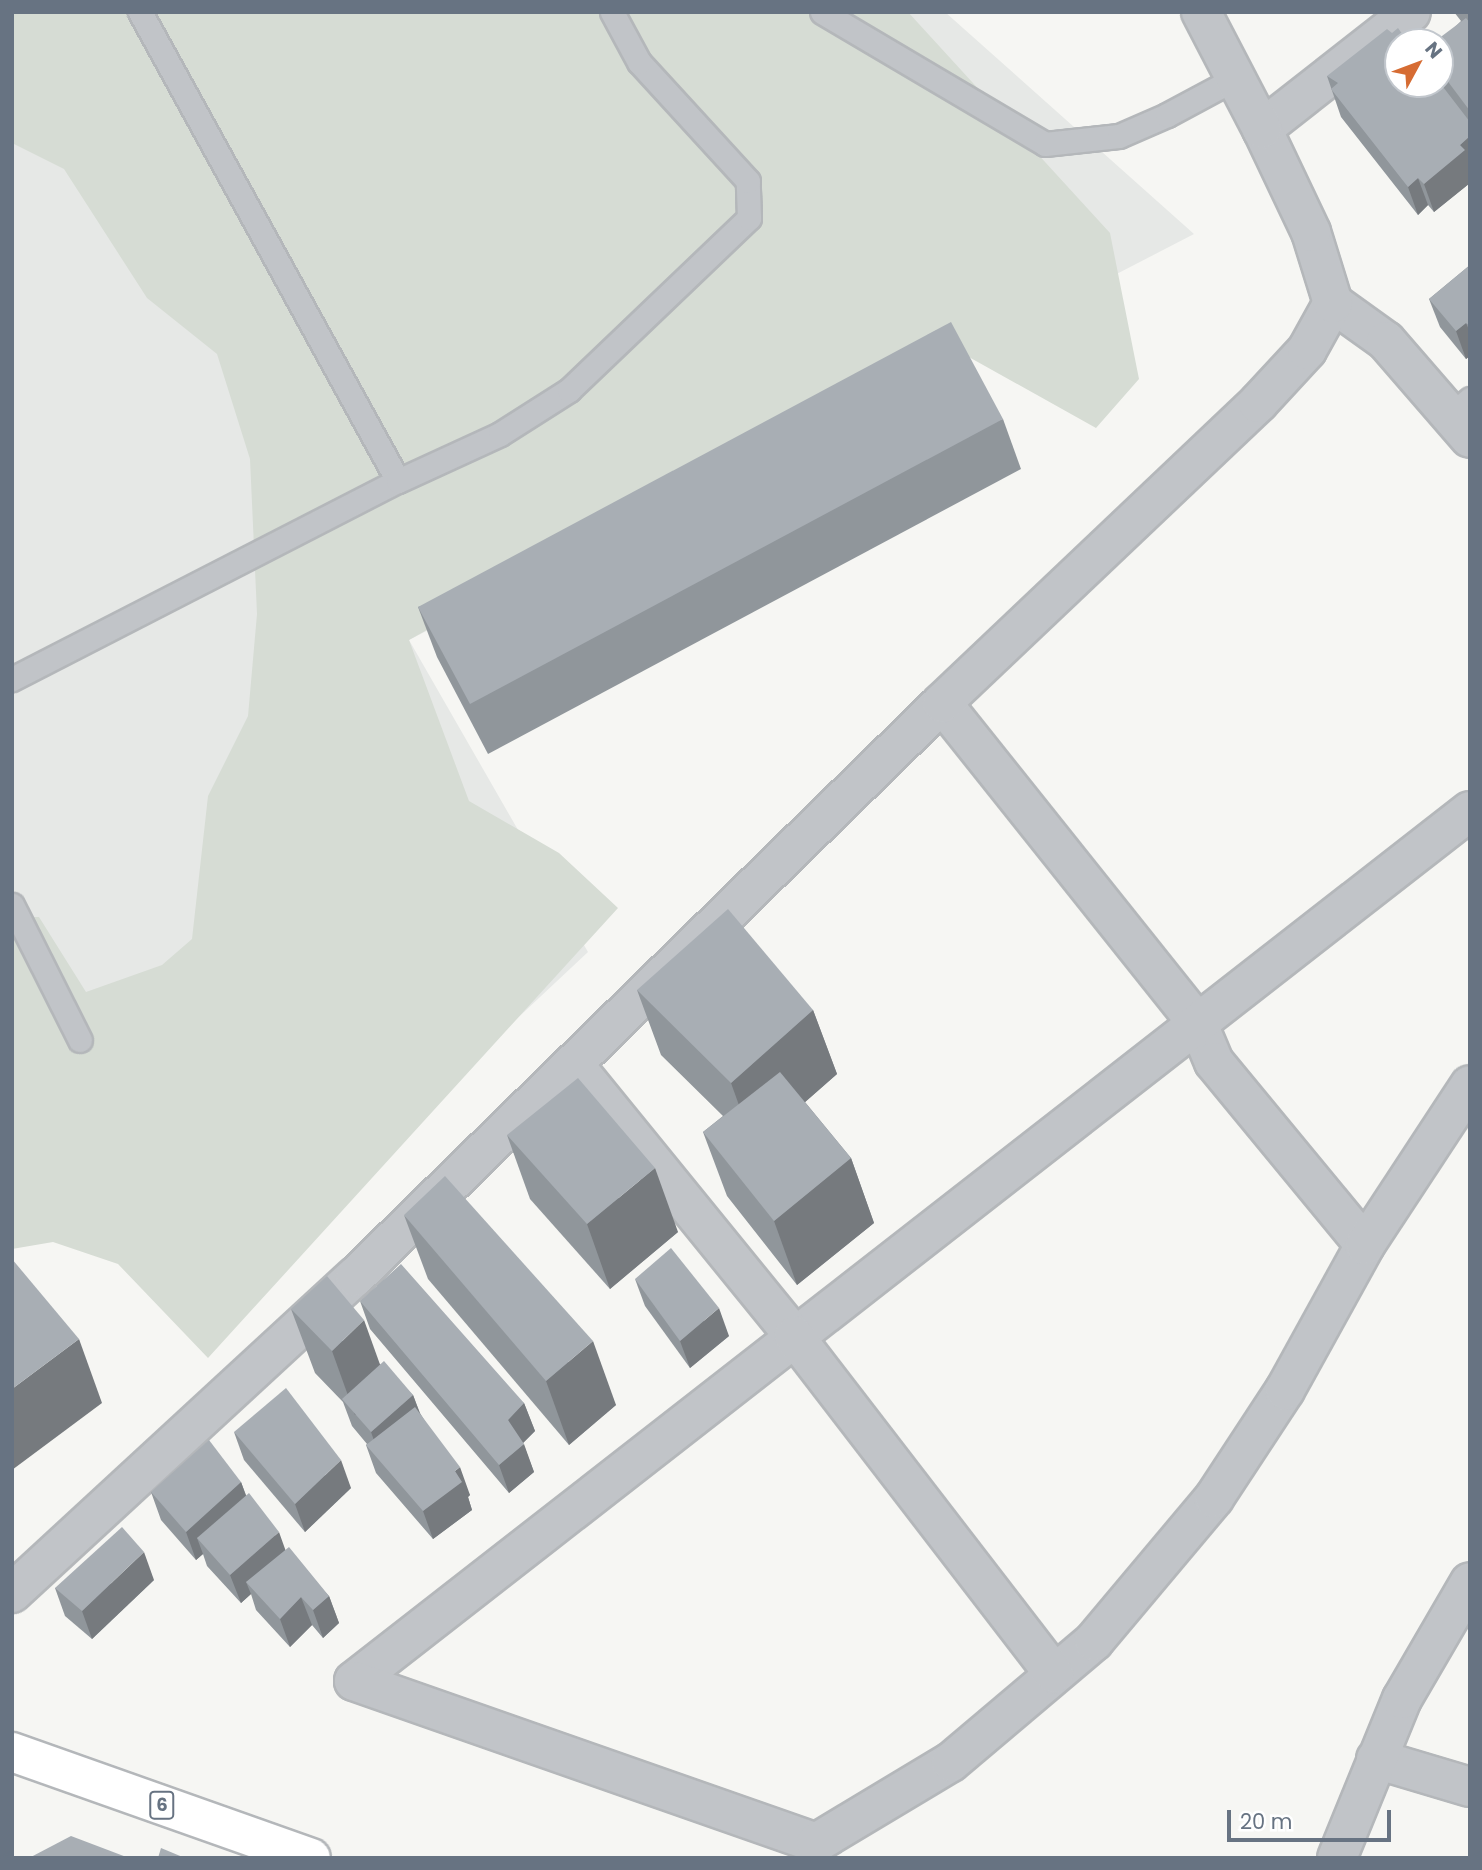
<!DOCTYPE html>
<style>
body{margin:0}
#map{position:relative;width:1482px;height:1870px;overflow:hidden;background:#f6f6f3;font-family:Poppins,sans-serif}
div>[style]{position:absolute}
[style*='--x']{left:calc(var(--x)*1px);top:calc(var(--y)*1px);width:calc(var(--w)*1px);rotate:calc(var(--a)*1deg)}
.built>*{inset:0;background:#e6e8e6}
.green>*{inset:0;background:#d6dcd4}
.roads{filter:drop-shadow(2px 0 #b4b7ba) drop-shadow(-2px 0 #b4b7ba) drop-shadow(0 2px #b4b7ba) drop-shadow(0 -2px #b4b7ba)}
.service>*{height:23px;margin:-11.5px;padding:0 11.5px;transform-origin:11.5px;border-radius:11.5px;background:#c1c4c8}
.minor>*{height:38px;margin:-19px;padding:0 19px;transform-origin:19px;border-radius:19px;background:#c1c4c8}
.tertiary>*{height:38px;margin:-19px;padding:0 19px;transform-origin:19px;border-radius:19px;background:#c1c4c8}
.trunk>*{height:38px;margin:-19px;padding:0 19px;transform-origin:19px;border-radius:19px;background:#fff}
.wall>*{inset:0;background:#90969b}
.shaded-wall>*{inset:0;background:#767a7e}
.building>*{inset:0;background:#a8aeb4}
span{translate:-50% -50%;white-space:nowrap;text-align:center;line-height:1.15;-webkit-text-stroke:7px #fff;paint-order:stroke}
.shield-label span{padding:2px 5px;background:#fff;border:2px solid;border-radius:5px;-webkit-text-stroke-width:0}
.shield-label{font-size:18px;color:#677382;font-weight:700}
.frame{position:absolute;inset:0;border:14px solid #677382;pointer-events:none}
.north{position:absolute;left:1384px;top:28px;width:70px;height:70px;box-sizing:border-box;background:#fff;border:2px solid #c2c7cd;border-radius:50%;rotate:49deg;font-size:19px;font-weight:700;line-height:28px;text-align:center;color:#677382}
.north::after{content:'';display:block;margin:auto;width:24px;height:32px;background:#d66c33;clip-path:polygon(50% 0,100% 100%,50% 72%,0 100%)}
.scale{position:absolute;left:1227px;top:1810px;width:164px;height:32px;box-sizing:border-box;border:4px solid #677382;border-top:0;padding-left:9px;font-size:21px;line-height:24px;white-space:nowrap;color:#677382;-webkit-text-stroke:5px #fff;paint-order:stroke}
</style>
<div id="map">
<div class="built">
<div style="clip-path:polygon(12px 12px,945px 12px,1194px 234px,409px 640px,588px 952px,281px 1240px,12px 1196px)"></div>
</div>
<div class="green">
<div style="clip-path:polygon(12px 12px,908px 12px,1110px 233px,1139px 379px,1096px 428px,942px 342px,409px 640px,469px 801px,559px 853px,618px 908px,208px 1358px,118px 1264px,53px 1242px,12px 1249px,12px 917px,39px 917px,86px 992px,162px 965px,192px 939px,208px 796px,248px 716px,257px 614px,250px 459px,217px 354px,147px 298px,64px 169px,12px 143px)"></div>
</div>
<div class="roads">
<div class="service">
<div style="--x:140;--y:12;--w:535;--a:61.18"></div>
<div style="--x:822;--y:12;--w:259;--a:30.6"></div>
<div style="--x:1045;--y:144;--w:74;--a:-6.2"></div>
<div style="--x:1119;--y:136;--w:52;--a:-23.6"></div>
<div style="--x:1167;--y:115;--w:78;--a:-28.2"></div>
<div style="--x:1451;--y:415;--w:25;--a:-40"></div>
<div style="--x:12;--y:679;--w:434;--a:-27.2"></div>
<div style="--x:398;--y:481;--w:112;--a:-24.7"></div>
<div style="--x:500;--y:434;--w:82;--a:-32.5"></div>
<div style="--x:569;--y:390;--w:249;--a:-43.7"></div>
<div style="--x:749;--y:218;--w:37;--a:-92"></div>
<div style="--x:748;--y:181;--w:161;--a:-132.5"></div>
<div style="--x:639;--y:62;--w:57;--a:-118.4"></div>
<div style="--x:12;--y:905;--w:151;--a:63.3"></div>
</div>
<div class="minor">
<div style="--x:1262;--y:129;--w:189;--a:-38.1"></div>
<div style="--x:1333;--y:303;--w:65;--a:35.6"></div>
<div style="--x:1386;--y:341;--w:128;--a:49.1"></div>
<div style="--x:942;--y:703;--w:411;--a:51.4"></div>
<div style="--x:1198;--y:1024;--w:41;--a:67.2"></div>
<div style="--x:1214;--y:1062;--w:237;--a:50.5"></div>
<div style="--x:1470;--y:811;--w:1415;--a:142.06"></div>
<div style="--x:354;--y:1681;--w:490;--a:19.3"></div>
<div style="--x:816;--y:1843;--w:157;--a:-31"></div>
<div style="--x:951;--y:1762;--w:187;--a:-40.2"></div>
<div style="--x:1094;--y:1641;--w:187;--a:-50"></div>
<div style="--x:1214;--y:1498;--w:129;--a:-56.7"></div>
<div style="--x:1285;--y:1390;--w:166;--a:-61.1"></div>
<div style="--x:1365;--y:1245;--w:191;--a:-56.7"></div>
<div style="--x:574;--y:1065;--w:349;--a:50.9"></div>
<div style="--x:794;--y:1336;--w:426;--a:52.4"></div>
<div style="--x:1376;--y:1759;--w:98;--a:16.6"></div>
<div style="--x:1337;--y:1858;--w:172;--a:-67.8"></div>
<div style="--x:1402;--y:1699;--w:135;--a:-59.8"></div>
</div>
<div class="tertiary">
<div style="--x:12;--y:1593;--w:466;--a:-42.7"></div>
<div style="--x:355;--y:1277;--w:821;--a:-44.36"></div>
<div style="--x:942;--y:703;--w:436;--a:-43.5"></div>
<div style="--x:1258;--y:403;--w:72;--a:-47.2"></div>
<div style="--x:1307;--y:350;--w:54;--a:-61"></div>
<div style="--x:1333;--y:303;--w:74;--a:-107.2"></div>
<div style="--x:1311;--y:232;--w:114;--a:-115.4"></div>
<div style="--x:1262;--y:129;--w:132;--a:-117.5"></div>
</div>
<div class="trunk">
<div style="--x:12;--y:1752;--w:317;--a:19.5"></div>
</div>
</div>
<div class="wall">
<div style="clip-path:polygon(1454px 12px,1470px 12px,1470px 183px,1434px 212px,1428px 205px,1418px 215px,1341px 117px,1327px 76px,1440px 84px,1440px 42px,1461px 21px)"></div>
<div style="clip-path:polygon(1470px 265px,1470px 356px,1466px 359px,1440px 327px,1429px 299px)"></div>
<div style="clip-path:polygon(1003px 419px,1021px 469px,488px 754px,437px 657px,418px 607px)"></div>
<div style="clip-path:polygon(637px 990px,813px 1010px,837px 1074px,805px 1102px,851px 1158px,874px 1223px,797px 1285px,727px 1196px,703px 1132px,723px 1116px,661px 1055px)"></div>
<div style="clip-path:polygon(507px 1135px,678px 1232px,610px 1289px,530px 1199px)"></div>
<div style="clip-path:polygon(404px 1215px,616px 1405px,569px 1445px,428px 1279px)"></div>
<div style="clip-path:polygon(635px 1279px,729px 1336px,690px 1368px,645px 1306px)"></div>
<div style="clip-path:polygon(360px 1301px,524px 1403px,535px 1431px,523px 1443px,534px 1472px,509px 1493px,370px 1329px)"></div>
<div style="clip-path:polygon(291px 1309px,380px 1364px,413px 1395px,420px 1413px,470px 1495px,468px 1497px,472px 1510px,433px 1539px,376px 1473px,366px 1445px,367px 1444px,352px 1426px,343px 1402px,315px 1373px)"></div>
<div style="clip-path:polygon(234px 1432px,351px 1488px,305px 1532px,244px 1460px)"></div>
<div style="clip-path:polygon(241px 1482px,246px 1495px,285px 1550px,329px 1596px,339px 1623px,323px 1638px,312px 1625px,290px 1647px,256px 1610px,251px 1594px,241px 1603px,207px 1566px,203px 1554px,196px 1560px,161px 1520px,151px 1492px)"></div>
<div style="clip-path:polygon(154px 1580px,92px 1639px,65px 1616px,55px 1588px)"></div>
</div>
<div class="shaded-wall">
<div style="clip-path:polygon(1470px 136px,1470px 183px,1434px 212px,1424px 184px,1460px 145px)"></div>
<div style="clip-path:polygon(1418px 178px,1428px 205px,1418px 215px,1408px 187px)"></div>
<div style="clip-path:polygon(1466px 323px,1470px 332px,1470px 356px,1466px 359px,1456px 331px)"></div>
<div style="clip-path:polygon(813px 1010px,837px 1074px,754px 1147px,731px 1083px)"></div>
<div style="clip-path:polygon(851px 1158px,874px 1223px,797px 1285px,774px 1221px)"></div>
<div style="clip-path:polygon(655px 1168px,678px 1232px,610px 1289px,587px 1224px)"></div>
<div style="clip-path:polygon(719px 1308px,729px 1336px,690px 1368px,680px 1341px)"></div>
<div style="clip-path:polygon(364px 1320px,387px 1384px,355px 1415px,332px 1351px)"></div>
<div style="clip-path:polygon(79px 1339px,102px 1403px,12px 1470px,12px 1389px)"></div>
<div style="clip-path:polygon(593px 1341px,616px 1405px,569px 1445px,546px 1381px)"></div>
<div style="clip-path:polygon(413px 1395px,423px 1422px,381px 1460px,371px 1432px)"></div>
<div style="clip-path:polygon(524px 1403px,535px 1431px,518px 1448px,508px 1420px)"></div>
<div style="clip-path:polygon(524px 1444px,534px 1472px,509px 1493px,499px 1465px)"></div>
<div style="clip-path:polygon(341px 1460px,351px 1488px,305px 1532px,295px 1504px)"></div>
<div style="clip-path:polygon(460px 1467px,470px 1495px,468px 1497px,472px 1510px,433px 1539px,423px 1511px,455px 1471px)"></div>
<div style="clip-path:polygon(241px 1482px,251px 1510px,197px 1538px,203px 1554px,196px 1560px,186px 1532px)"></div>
<div style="clip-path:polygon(279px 1532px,289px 1560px,246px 1582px,251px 1594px,241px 1603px,230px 1575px)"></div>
<div style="clip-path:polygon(144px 1552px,154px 1580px,92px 1639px,82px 1611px)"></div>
<div style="clip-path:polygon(329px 1596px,339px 1623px,323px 1638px,313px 1610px)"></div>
<div style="clip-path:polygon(301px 1597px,312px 1625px,290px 1647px,280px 1619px)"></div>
</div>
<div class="building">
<div style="clip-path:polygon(1466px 18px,1470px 23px,1470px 111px,1440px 71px,1440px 42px,1434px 42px)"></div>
<div style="clip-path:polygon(1398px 28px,1408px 42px,1398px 42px,1398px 84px,1440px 83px,1470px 122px,1470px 136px,1460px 145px,1465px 150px,1424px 184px,1418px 178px,1408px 187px,1331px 89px,1338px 83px,1327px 76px,1387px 29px,1392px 33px)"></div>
<div style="clip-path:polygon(1470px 265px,1470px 326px,1466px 323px,1456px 331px,1429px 299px)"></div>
<div style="clip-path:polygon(951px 322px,1003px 419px,470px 704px,418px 607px)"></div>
<div style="clip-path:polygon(728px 909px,813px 1010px,731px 1083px,637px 990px)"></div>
<div style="clip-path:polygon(780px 1072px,851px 1158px,774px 1221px,703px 1132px)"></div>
<div style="clip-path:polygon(578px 1078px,655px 1168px,587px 1224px,507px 1135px)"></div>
<div style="clip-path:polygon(445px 1176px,593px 1341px,546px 1381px,404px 1215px)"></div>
<div style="clip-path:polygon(671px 1248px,719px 1308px,680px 1341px,635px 1279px)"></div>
<div style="clip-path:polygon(12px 1259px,79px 1339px,12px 1389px)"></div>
<div style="clip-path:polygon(401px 1264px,524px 1403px,508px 1420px,524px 1444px,499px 1465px,360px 1301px)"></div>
<div style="clip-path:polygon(327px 1276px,364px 1320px,332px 1351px,291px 1309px)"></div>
<div style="clip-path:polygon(384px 1361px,413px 1395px,371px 1432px,342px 1399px)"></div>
<div style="clip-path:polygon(286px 1388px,341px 1460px,295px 1504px,234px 1432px)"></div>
<div style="clip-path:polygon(415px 1407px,460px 1467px,455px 1471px,462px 1482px,423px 1511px,366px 1445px)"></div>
<div style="clip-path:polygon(209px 1440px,241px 1482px,186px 1532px,151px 1492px)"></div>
<div style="clip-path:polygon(249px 1493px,279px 1532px,230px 1575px,197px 1538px)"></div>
<div style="clip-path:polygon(122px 1527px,144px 1552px,82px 1611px,55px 1588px)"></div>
<div style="clip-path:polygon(289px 1547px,329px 1596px,313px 1610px,301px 1597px,280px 1619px,246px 1582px)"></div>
<div style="clip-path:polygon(71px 1836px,129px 1858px,29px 1858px)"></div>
<div style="clip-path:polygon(161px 1848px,185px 1858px,158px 1858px)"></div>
</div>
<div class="shield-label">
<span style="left:162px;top:1805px">6</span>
</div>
<div class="frame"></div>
<div class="north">N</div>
<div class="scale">20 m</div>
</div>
